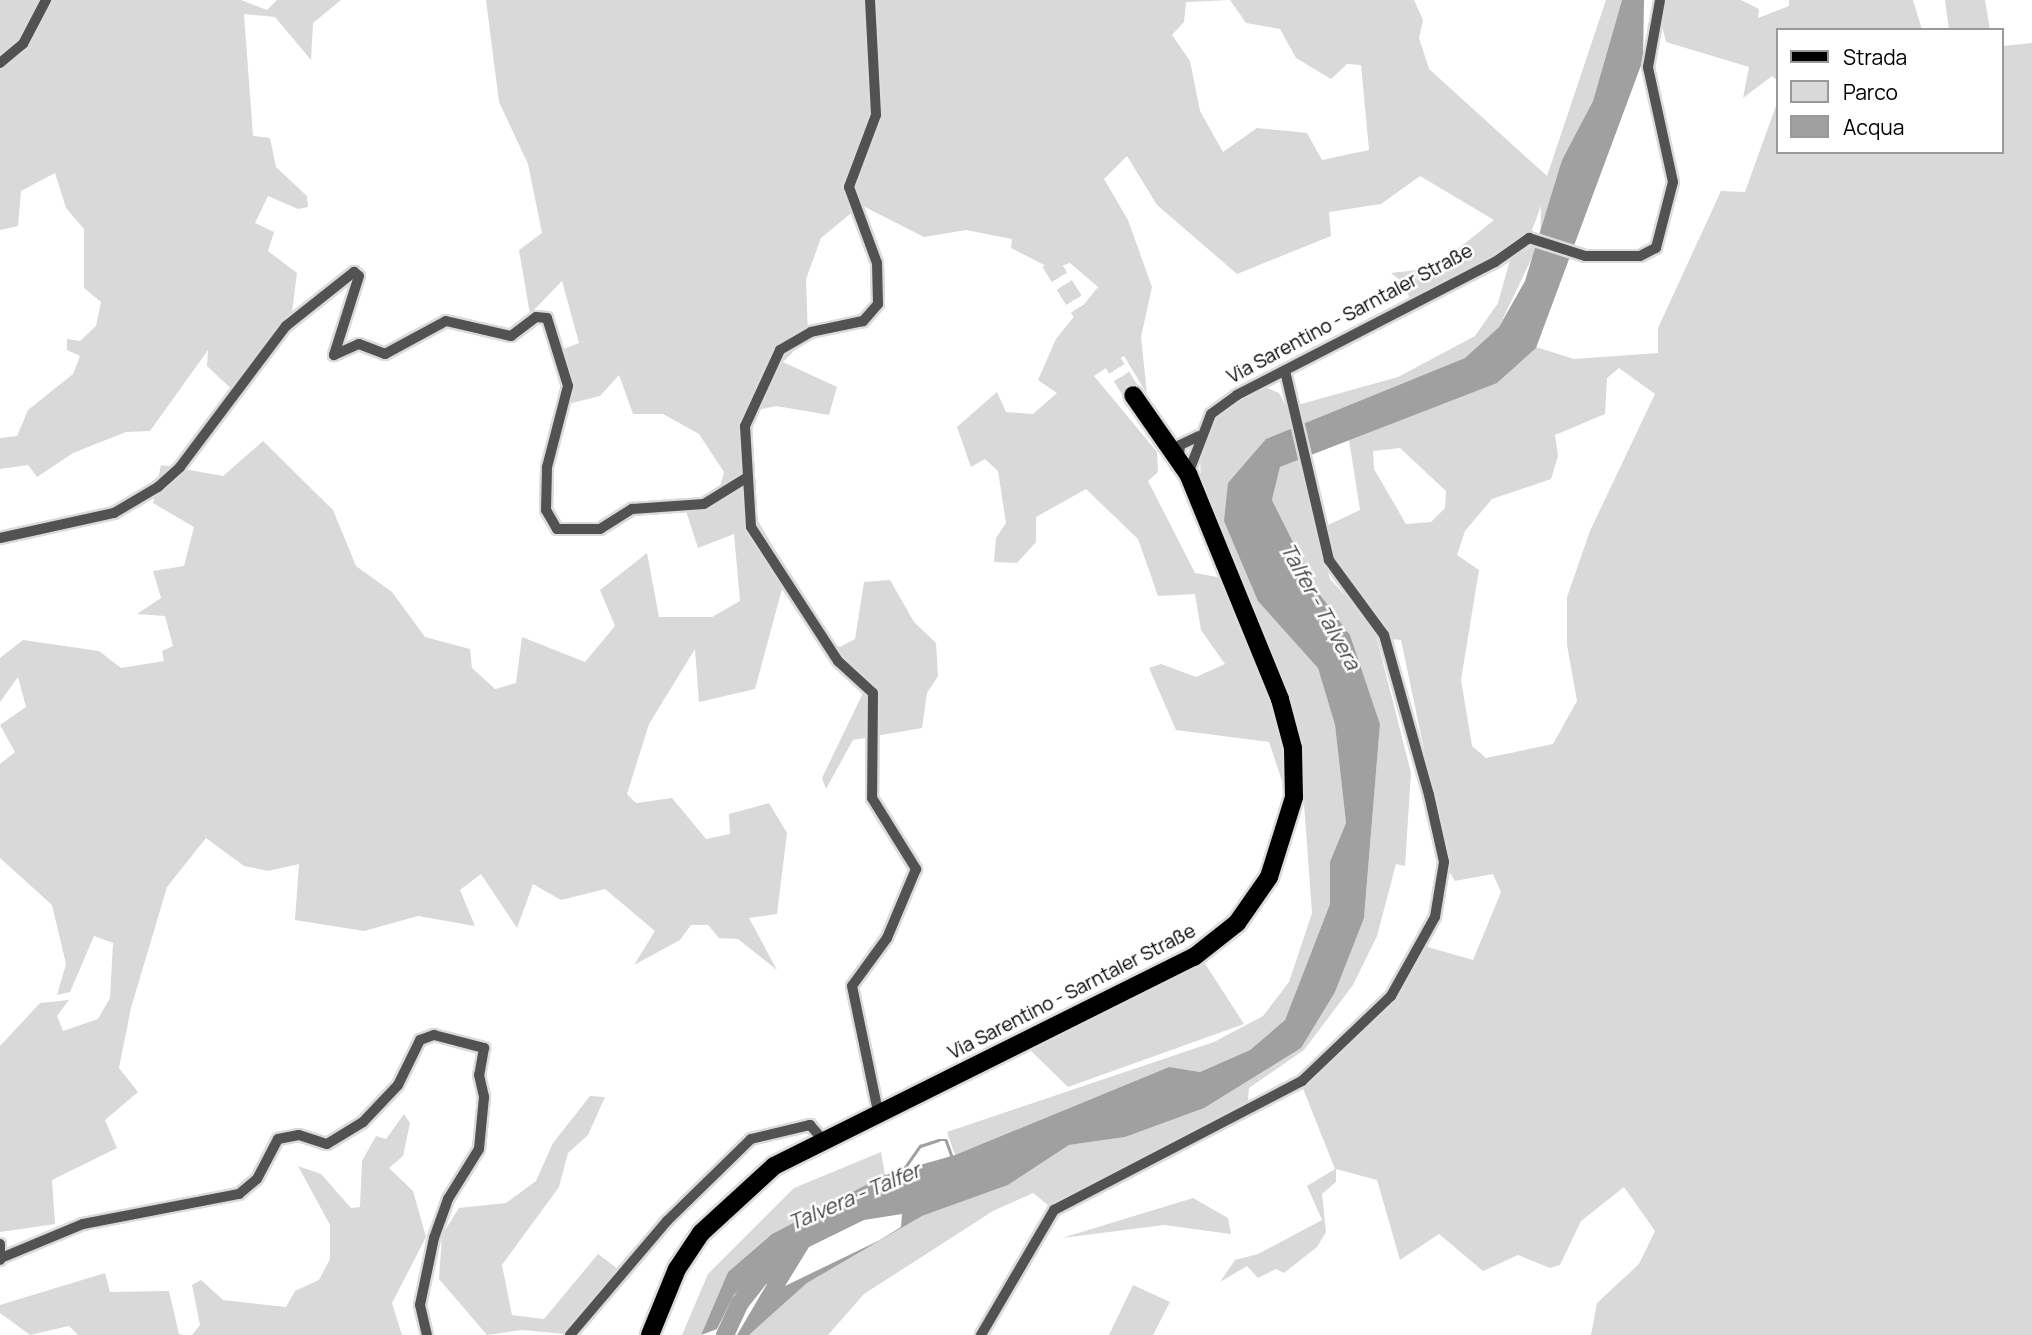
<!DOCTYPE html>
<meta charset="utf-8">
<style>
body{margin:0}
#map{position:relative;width:2032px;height:1335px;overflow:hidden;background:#fff;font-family:Manrope,sans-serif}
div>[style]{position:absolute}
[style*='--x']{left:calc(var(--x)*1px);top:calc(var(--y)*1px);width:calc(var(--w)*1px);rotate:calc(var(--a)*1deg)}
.green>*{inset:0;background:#d9d9d9}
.water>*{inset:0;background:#a0a0a0}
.stream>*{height:2.5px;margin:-1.25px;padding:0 1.25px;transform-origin:1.25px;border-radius:1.25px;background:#a0a0a0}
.river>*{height:18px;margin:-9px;padding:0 9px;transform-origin:9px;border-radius:9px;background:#a0a0a0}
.primary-tunnel>*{height:18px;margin-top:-9px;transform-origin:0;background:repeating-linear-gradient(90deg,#d9d9d9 0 18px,transparent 0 27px)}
.roads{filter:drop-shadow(2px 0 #dbdbdb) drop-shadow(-2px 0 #dbdbdb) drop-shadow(0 2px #dbdbdb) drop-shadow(0 -2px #dbdbdb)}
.street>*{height:10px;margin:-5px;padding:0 5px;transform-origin:5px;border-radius:5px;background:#525252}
.primary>*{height:18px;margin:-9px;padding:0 9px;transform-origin:9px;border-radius:9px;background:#000}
span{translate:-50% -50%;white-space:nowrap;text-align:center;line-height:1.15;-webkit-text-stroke:5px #fff;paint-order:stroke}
.street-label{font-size:19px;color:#000}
.water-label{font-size:21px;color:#414141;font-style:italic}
.legend{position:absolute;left:1776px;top:28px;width:228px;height:126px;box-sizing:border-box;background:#fff;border:2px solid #999;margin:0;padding:9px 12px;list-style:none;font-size:21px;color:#000}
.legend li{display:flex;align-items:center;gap:14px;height:35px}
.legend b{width:35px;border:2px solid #999}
</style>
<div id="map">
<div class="green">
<div style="clip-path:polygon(0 0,241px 0,267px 10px,277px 0,341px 0,313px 23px,311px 60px,275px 17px,244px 14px,253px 136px,270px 138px,276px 167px,307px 196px,308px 207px,298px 209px,268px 196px,255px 223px,274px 232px,268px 251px,297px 273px,290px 328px,240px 397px,207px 366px,208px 350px,150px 431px,126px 432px,73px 453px,37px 477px,28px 465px,0 469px,0 438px,17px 436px,28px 410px,73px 374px,80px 356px,67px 350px,67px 339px,80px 341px,96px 326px,101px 302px,84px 288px,84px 229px,66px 208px,55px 173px,21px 191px,18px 226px,0 230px)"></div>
<div style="clip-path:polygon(evenodd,486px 0,1414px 0,1423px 20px,1419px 38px,1429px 69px,1547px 176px,1606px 0,1622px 0,1593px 101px,1562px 160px,1540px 241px,1499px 327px,1465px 358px,1266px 439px,1258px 601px,1318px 667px,1335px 725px,1346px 823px,1331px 862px,1330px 904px,1285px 1020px,1250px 1050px,1200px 1072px,1169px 1067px,955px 1155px,947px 1132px,1214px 1042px,1263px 1016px,1289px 982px,1312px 913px,1302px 776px,1287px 796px,1269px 742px,1176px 730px,1149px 668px,1161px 664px,1196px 677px,1225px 664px,1201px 630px,1195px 594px,1158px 596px,1138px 539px,1086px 489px,1036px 517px,1036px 542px,1017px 563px,994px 562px,996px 538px,1006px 523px,998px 471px,985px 459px,971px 467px,957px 427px,997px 392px,1006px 412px,1033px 414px,1057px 393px,1038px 380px,1056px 339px,1098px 287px,1070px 263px,1052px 269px,1011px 248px,1012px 239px,966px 230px,924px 237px,861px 205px,821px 238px,806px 279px,808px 337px,783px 362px,837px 387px,829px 415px,776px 406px,757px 410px,750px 429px,753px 512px,828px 642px,840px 647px,855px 639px,864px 582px,890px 580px,914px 622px,936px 643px,938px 676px,927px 693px,922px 728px,853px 740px,826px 789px,822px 778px,864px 691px,835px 664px,782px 589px,755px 689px,699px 702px,695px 649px,649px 724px,627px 794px,636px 803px,672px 798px,706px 839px,730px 834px,729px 814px,769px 803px,787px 833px,777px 914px,749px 918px,777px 970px,738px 939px,719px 938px,708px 925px,691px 925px,680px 940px,634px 965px,655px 931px,605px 889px,561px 900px,533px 884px,517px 928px,481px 874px,460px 890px,475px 926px,418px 916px,364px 931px,295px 920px,299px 864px,268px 871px,244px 866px,206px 838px,167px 887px,131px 1008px,119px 1068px,138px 1092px,105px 1120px,117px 1148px,52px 1180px,55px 1224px,0 1232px,0 1046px,40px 1003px,69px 1000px,57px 1016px,63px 1031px,98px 1019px,110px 998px,113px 943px,94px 936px,70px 992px,57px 995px,66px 964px,52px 905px,0 858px,0 764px,15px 752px,0 725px,26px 707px,18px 677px,0 702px,0 658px,23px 640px,99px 651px,121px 668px,164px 661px,162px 651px,173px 646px,165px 616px,137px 614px,161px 598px,153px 571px,184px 566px,194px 527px,153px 503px,161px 465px,223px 476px,263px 441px,333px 510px,356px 566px,392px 592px,425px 637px,470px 649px,472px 668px,495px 689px,516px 683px,522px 637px,585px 662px,615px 626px,600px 590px,647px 553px,659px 617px,712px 617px,740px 601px,734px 534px,698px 548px,685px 508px,718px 495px,724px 472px,699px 434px,663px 414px,633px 414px,619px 375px,600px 396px,560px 406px,564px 377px,551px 354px,579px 343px,562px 281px,530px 314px,519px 250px,542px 233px,528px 164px,499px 102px,486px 0,1230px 0,1246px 23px,1280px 29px,1296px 58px,1331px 79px,1347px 64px,1361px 65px,1369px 150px,1322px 160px,1307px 133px,1257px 128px,1223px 152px,1200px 111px,1190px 61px,1172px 35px,1184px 22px,1186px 2px,1230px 0,486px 0,1127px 156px,1157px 205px,1237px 274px,1331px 236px,1329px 212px,1381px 204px,1420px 176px,1494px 220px,1454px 252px,1417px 270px,1391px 273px,1405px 284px,1411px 304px,1529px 238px,1541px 206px,1540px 241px,1510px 260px,1498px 303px,1475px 336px,1398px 377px,1287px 408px,1279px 393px,1267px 388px,1226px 408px,1206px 433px,1200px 457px,1201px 485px,1226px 575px,1217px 577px,1195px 573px,1148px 481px,1158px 472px,1157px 452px,1094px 376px,1124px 356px,1147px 394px,1141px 337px,1152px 287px,1128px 220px,1104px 179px,1127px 156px)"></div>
<div style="clip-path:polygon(1664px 0,1741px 0,1759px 9px,1758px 18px,1789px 6px,1789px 0,1913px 0,1922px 30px,1778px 30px,1778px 81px,1772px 76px,1743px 98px,1749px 67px,1666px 42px,1660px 17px)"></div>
<div style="clip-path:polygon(1945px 0,1985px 0,1990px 30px,1949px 30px)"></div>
<div style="clip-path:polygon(evenodd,2032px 43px,2032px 1335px,1591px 1335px,1597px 1303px,1639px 1264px,1655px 1231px,1624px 1187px,1581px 1221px,1560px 1265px,1550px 1268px,1518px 1255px,1483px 1271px,1439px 1234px,1400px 1260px,1377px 1180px,1336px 1169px,1336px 1182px,1322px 1194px,1326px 1232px,1317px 1247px,1284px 1273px,1276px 1269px,1258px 1278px,1247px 1266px,1220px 1282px,1235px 1260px,1258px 1254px,1322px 1220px,1307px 1186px,1335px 1169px,1302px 1086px,1392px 997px,1424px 946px,1473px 960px,1501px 892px,1493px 874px,1455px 881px,1450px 873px,1401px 640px,1390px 639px,1336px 570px,1324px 527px,1360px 510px,1349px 440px,1498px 382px,1536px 347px,1574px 359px,1658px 353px,1658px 328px,1721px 191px,1745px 192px,1778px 100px,1778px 152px,2002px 152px,2002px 46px,2032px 43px,1619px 368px,1655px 394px,1590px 531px,1567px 597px,1567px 645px,1577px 701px,1553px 744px,1486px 758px,1472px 746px,1461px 680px,1479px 570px,1457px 555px,1465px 531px,1492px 499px,1551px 479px,1558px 456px,1555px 435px,1605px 414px,1607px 378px,1619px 368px,2032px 43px,1400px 448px,1446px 491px,1445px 508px,1431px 522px,1406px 524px,1374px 469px,1373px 451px,1400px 448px)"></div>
<div style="clip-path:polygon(1298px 460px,1330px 579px,1374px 627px,1411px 773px,1405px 866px,1396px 864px,1377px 936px,1353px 985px,1304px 1050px,1249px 1088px,1247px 1110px,1054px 1210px,1033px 1193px,993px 1211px,864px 1294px,828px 1335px,749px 1335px,807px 1283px,922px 1216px,1008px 1185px,1069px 1145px,1125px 1137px,1301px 1048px,1364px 918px,1380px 724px,1350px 635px,1318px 592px,1272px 500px,1280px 467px)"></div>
<div style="clip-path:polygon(1202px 959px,1244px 1024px,1068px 1087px,1024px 1044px)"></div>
<div style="clip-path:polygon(590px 1096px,605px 1097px,588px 1135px,568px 1153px,559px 1187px,502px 1265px,512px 1315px,544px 1319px,598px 1254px,623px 1273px,575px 1335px,522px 1330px,487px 1335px,439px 1279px,442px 1235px,459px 1208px,506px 1203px,536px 1181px,553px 1143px)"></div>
<div style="clip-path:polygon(404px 1114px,410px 1123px,403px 1156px,389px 1168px,413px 1191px,426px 1237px,392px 1303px,402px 1335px,192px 1335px,200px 1325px,192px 1285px,201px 1280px,223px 1300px,286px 1307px,295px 1291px,319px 1280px,330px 1259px,330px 1225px,298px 1166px,321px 1174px,351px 1208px,360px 1207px,362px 1161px,376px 1136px,386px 1139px)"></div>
<div style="clip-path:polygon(881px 1152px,885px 1175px,772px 1234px,728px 1272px,701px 1335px,682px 1335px,708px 1274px,794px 1188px)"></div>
<div style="clip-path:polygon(1193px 1198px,1228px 1218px,1231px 1234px,1164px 1225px,1062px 1238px)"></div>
<div style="clip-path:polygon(105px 1273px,110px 1292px,169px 1291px,179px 1334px,184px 1335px,78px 1335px,69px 1326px,30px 1335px,0 1313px,0 1305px)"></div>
<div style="clip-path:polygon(1133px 1285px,1170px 1302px,1153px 1335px,1109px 1335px)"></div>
</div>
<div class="water">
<div style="clip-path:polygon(evenodd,1622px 0,1644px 0,1643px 60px,1536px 348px,1497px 383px,1280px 467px,1272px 500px,1318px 592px,1350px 635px,1380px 724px,1364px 918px,1335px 992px,1301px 1048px,1204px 1108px,1125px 1137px,1069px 1145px,1008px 1185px,922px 1216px,807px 1283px,749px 1335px,737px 1335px,767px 1284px,753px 1279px,734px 1295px,717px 1329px,701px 1335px,728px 1272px,772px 1234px,885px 1175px,955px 1155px,1169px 1067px,1200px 1072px,1250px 1050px,1285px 1020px,1330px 904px,1330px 862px,1346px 823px,1335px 725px,1318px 668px,1258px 601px,1224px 521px,1228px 483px,1266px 439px,1465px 358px,1499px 327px,1525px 281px,1562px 160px,1593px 101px,1622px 0,902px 1214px,901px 1227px,880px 1240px,785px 1286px,809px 1247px,864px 1220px,902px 1214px)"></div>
</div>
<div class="stream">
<div style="--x:901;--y:1173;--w:33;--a:-55"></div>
<div style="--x:920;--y:1146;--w:19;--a:-18"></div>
<div style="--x:938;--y:1140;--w:8;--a:0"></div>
<div style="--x:946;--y:1140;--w:20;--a:70"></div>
</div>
<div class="river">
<div style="--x:725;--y:1335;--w:35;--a:-65"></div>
<div style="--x:740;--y:1303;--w:53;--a:-51.8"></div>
</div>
<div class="primary-tunnel">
<div style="--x:984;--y:0;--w:82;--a:84.4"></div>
<div style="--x:992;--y:82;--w:115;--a:76.4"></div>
<div style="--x:1019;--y:194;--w:75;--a:65.5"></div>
<div style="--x:1050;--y:262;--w:157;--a:58"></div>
</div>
<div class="roads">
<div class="street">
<div style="--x:870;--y:0;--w:115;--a:87"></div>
<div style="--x:876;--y:115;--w:77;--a:110.6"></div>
<div style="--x:849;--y:187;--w:81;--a:69.8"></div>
<div style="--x:877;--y:263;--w:41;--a:88.6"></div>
<div style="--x:878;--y:304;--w:23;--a:131"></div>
<div style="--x:863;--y:321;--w:53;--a:168.1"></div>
<div style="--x:811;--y:332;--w:36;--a:150"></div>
<div style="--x:780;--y:350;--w:84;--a:114.7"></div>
<div style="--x:745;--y:426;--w:101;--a:86.6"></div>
<div style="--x:751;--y:527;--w:160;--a:57"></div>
<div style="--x:838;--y:661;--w:47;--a:42.4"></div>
<div style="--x:873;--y:693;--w:105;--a:90.5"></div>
<div style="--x:872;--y:798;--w:84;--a:58.2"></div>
<div style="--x:916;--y:869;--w:75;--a:112.8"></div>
<div style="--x:887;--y:938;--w:59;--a:126.1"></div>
<div style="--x:852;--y:986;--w:128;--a:78.3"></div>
<div style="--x:0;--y:63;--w:30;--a:-40"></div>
<div style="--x:23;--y:44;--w:50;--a:-62.4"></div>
<div style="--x:1179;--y:456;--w:11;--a:-85"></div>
<div style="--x:1180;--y:445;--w:21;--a:-25"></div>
<div style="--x:1188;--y:474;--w:64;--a:-69"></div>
<div style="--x:1211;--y:414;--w:32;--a:-36"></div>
<div style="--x:1237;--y:395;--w:290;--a:-27.3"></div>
<div style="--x:1495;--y:262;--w:42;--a:-35.2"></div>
<div style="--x:1529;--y:238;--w:59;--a:17.8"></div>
<div style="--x:1585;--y:256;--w:55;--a:0"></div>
<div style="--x:1640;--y:256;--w:18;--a:-27"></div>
<div style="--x:1656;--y:248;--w:68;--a:-75.6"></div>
<div style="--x:1673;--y:182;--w:118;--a:-102.3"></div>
<div style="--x:1648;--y:67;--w:68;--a:-79.8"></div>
<div style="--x:0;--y:538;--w:117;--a:-12.4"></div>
<div style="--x:114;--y:513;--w:51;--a:-30.6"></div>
<div style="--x:158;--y:487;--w:30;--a:-42"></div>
<div style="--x:180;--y:467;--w:176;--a:-53.1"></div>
<div style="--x:286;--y:326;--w:87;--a:-38.5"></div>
<div style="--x:354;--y:272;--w:6;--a:39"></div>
<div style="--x:359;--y:276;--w:83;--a:107.6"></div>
<div style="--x:334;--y:355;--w:27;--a:-24"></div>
<div style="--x:359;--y:344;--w:28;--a:21"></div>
<div style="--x:385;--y:354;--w:69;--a:-28.4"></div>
<div style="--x:446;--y:321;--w:67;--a:13"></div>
<div style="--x:511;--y:336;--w:31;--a:-37"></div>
<div style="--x:536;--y:317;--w:11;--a:5"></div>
<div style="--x:547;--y:318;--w:71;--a:72.8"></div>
<div style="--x:568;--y:386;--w:84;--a:104.5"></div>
<div style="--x:547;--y:467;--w:43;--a:91.3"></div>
<div style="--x:546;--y:510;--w:22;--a:60"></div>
<div style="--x:557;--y:529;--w:43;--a:0"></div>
<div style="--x:600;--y:529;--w:38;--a:-32"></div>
<div style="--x:632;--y:509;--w:72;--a:-4"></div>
<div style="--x:704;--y:504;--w:49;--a:-31.8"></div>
<div style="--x:0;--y:1244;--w:16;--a:90"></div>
<div style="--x:1;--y:1258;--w:89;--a:-22.5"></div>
<div style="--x:83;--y:1224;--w:159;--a:-10.9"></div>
<div style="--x:239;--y:1194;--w:23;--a:-40"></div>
<div style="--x:257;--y:1179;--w:45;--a:-62.3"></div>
<div style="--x:278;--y:1139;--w:21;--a:-11"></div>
<div style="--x:299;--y:1135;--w:29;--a:18"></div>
<div style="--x:327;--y:1144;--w:42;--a:-31.4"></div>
<div style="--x:363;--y:1122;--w:51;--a:-46.6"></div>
<div style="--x:398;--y:1085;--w:50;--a:-63.9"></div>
<div style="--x:420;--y:1040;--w:15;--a:-20"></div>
<div style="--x:434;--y:1035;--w:52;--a:14.6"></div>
<div style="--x:484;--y:1048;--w:27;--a:100"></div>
<div style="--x:479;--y:1075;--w:23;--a:77"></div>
<div style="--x:484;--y:1097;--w:52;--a:95.5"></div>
<div style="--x:479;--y:1149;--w:59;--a:121.8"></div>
<div style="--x:448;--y:1199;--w:41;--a:109.7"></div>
<div style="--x:434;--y:1238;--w:68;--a:101.8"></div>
<div style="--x:420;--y:1305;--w:31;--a:77"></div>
<div style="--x:570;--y:1335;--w:150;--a:-49.6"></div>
<div style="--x:667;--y:1221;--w:117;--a:-44.3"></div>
<div style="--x:751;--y:1139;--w:61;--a:-13.3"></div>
<div style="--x:810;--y:1125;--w:18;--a:49"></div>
<div style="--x:981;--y:1335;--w:145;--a:-59.7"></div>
<div style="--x:1054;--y:1210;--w:280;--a:-27.5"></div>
<div style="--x:1302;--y:1081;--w:123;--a:-43.7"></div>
<div style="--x:1391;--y:996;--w:90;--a:-60.9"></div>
<div style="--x:1435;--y:917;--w:56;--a:-80.7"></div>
<div style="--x:1444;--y:862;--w:69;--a:-102.6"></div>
<div style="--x:1429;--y:795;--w:166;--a:-105.7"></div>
<div style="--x:1384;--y:635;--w:93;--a:-126.3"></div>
<div style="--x:1329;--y:560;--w:194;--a:-103.1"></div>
</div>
<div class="primary">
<div style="--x:650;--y:1335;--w:71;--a:-67.8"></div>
<div style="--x:677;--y:1269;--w:43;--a:-56.3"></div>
<div style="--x:701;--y:1233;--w:99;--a:-42.5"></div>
<div style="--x:774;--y:1166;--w:469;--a:-26.5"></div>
<div style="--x:1194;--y:957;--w:55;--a:-38.3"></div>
<div style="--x:1237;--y:923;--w:56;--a:-55.2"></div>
<div style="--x:1269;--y:877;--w:84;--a:-72.6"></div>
<div style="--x:1294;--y:797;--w:49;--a:-91.2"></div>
<div style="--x:1293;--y:748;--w:51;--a:-104.9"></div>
<div style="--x:1280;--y:699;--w:243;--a:-112.2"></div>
<div style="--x:1188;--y:474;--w:96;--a:-124.8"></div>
</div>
</div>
<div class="street-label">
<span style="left:1350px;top:314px;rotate:-28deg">Via Sarentino - Sarntaler Straße</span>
<span style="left:1072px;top:992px;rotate:-27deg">Via Sarentino - Sarntaler Straße</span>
</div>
<div class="water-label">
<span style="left:1321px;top:606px;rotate:61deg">Talfer - Talvera</span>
<span style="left:854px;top:1196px;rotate:-23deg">Talvera - Talfer</span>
</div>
<ul class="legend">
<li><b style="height:9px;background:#000"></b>Strada</li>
<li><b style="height:19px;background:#d9d9d9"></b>Parco</li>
<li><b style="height:19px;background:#a0a0a0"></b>Acqua</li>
</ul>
</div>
